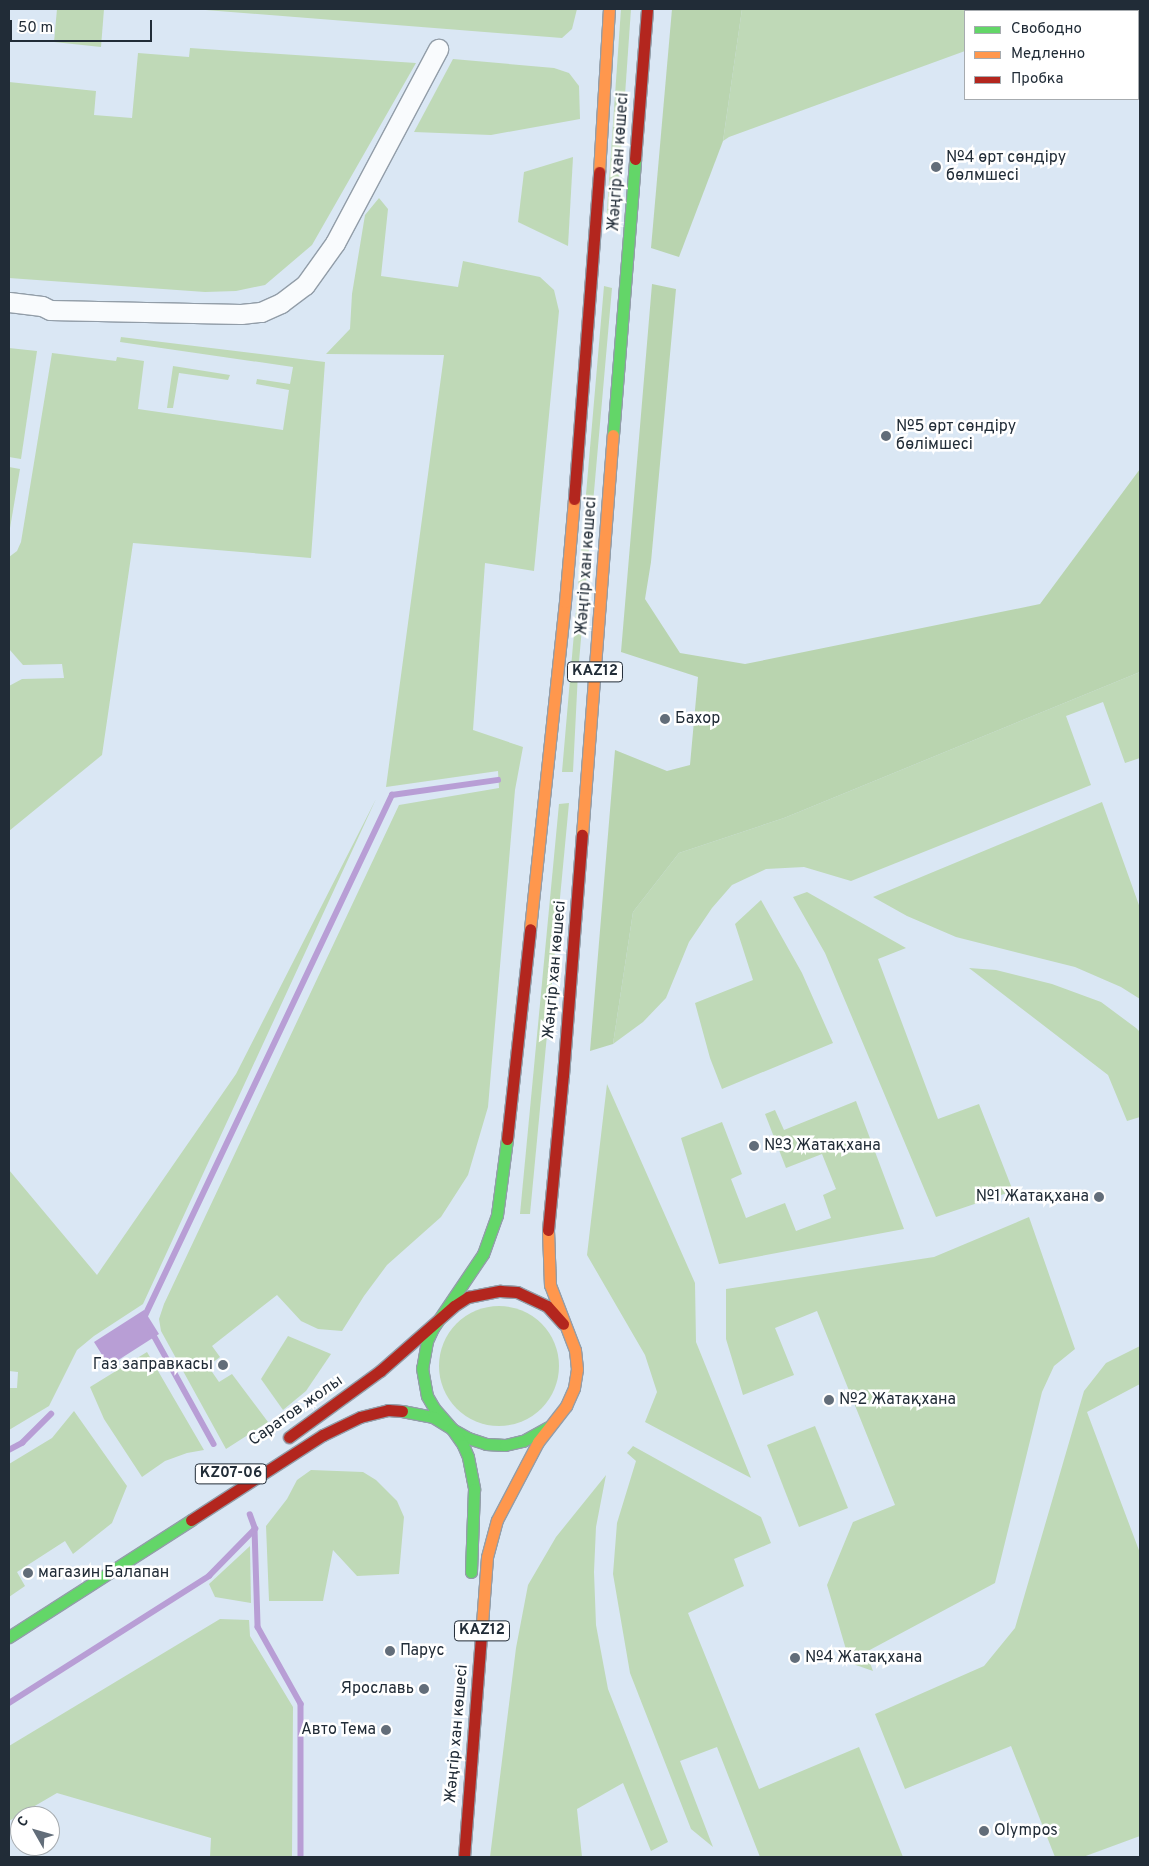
<!DOCTYPE html>
<meta charset="utf-8">
<style>
body{margin:0}
#map{position:relative;width:1149px;height:1866px;overflow:hidden;background:#dae7f4;font-family:Overpass,sans-serif}
div>[style]{position:absolute}
[style*='--x']{left:calc(var(--x)*1px);top:calc(var(--y)*1px);width:calc(var(--w)*1px);rotate:calc(var(--a)*1deg)}
.green>*{inset:0;background:#bfd9b7}
.round{border-radius:50%}
.forest>*{inset:0;background:#b9d4af}
.water>*{inset:0;background:#b89ed5}
.stream>*{height:5.5px;margin:-2.75px;padding:0 2.75px;transform-origin:2.75px;border-radius:2.75px;background:#b89ed5}
.roads{filter:drop-shadow(1px 0 #929da8) drop-shadow(-1px 0 #929da8) drop-shadow(0 1px #929da8) drop-shadow(0 -1px #929da8)}
.street>*{height:19px;margin:-9.5px;padding:0 9.5px;transform-origin:9.5px;border-radius:9.5px;background:#f9fbfd}
.fast>*{height:11px;margin:-5.5px;padding:0 5.5px;transform-origin:5.5px;border-radius:5.5px;background:#63d668}
.slow>*{height:11px;margin:-5.5px;padding:0 5.5px;transform-origin:5.5px;border-radius:5.5px;background:#ff974d}
.jam>*{height:11px;margin:-5.5px;padding:0 5.5px;transform-origin:5.5px;border-radius:5.5px;background:#b3261e}
.dots>*{width:14px;height:14px;translate:-50% -50%;box-sizing:border-box;border:2px solid #fff;border-radius:50%}
span{translate:-50% -50%;white-space:nowrap;text-align:center;line-height:1.15;-webkit-text-stroke:5px #fff;paint-order:stroke}
.shield-label span{padding:1px 4px;background:#fff;border:1px solid;border-radius:4px;-webkit-text-stroke-width:0}
.shield-label{font-size:15px;color:#212c37;font-weight:700}
.poi-label{font-size:16px;color:#212c37}
.left{translate:0 -50%;text-align:left}
.right{translate:-100% -50%;text-align:right}
.street-label{font-size:16px;color:#212c37}
.frame{position:absolute;inset:0;border:10px solid #212c37;pointer-events:none}
.legend{position:absolute;left:964px;top:10px;width:175px;height:90px;box-sizing:border-box;background:#fff;border:1px solid #a6abaf;margin:0;padding:6px 9px;list-style:none;font-size:15px;color:#212c37}
.legend li{display:flex;align-items:center;gap:10px;height:25px}
.legend b{width:25px;border:1px solid #a6abaf}
.north{position:absolute;left:10px;top:1806px;width:50px;height:50px;box-sizing:border-box;background:#fff;border:1px solid #a6abaf;border-radius:50%;rotate:308deg;font-size:14px;font-weight:700;line-height:20px;text-align:center;color:#212c37}
.north::after{content:'';display:block;margin:auto;width:18px;height:22px;background:#626d79;clip-path:polygon(50% 0,100% 100%,50% 72%,0 100%)}
.scale{position:absolute;left:10px;top:20px;width:142px;height:22px;box-sizing:border-box;border:2px solid #212c37;border-top:0;padding-left:6px;font-size:15px;line-height:18px;white-space:nowrap;color:#212c37;-webkit-text-stroke:4px #fff;paint-order:stroke}
</style>
<div id="map">
<div class="green">
<div style="clip-path:polygon(57px 9px,104px 9px,101px 47px,54px 42px)"></div>
<div style="clip-path:polygon(193px 9px,577px 9px,572px 29px,562px 38px)"></div>
<div style="clip-path:polygon(621px 9px,631px 9px,616px 224px,606px 224px)"></div>
<div style="clip-path:polygon(742px 9px,1140px 9px,1140px 15px,1138px 21px,1138px 11px,965px 11px,965px 51px,729px 137px,723px 141px)"></div>
<div style="clip-path:polygon(190px 48px,416px 63px,312px 245px,265px 285px,236px 291px,205px 292px,9px 278px,9px 82px,96px 91px,94px 115px,132px 118px,138px 53px,189px 57px)"></div>
<div style="clip-path:polygon(453px 59px,554px 68px,569px 73px,579px 86px,580px 119px,491px 135px,414px 132px)"></div>
<div style="clip-path:polygon(573px 157px,568px 246px,518px 222px,524px 172px)"></div>
<div style="clip-path:polygon(379px 198px,388px 209px,381px 276px,458px 287px,463px 261px,540px 277px,554px 290px,559px 311px,534px 571px,485px 563px,473px 730px,523px 747px,515px 790px,488px 1107px,468px 1175px,441px 1217px,387px 1265px,364px 1296px,342px 1331px,318px 1329px,301px 1321px,277px 1295px,212px 1346px,220px 1357px,208px 1366px,219px 1382px,232px 1374px,268px 1422px,226px 1449px,161px 1331px,159px 1319px,164px 1304px,399px 805px,499px 788px,498px 771px,386px 787px,444px 355px,326px 354px,350px 329px,352px 294px,365px 215px)"></div>
<div style="clip-path:polygon(604px 286px,612px 288px,578px 673px,573px 772px,562px 772px)"></div>
<div style="clip-path:polygon(121px 337px,325px 362px,311px 558px,133px 543px,102px 755px,9px 831px,9px 686px,22px 679px,64px 678px,62px 664px,23px 665px,9px 649px,9px 557px,17px 551px,21px 542px,52px 353px,116px 361px,117px 357px,144px 361px,138px 409px,283px 430px,289px 390px,256px 384px,257px 379px,290px 384px,293px 367px,120px 342px)"></div>
<div style="clip-path:polygon(9px 348px,37px 351px,21px 459px,9px 457px)"></div>
<div style="clip-path:polygon(173px 366px,230px 375px,228px 380px,179px 373px,173px 408px,167px 408px)"></div>
<div style="clip-path:polygon(9px 467px,20px 469px,9px 534px)"></div>
<div style="clip-path:polygon(1140px 672px,1140px 758px,1125px 763px,1103px 702px,1066px 716px,1091px 785px,851px 881px,804px 867px,766px 869px,732px 885px,712px 908px,689px 942px,666px 998px,643px 1022px,613px 1044px,633px 912px,679px 853px,784px 818px)"></div>
<div style="clip-path:polygon(376px 799px,143px 1304px,94px 1336px,77px 1350px,49px 1406px,9px 1430px,9px 1388px,17px 1388px,18px 1372px,9px 1371px,9px 1170px,97px 1275px,236px 1074px)"></div>
<div style="clip-path:polygon(1102px 802px,1140px 908px,1140px 999px,1121px 987px,1075px 967px,956px 937px,907px 916px,873px 897px)"></div>
<div style="clip-path:polygon(569px 803px,530px 1214px,520px 1214px,559px 804px)"></div>
<div style="clip-path:polygon(807px 892px,906px 948px,878px 959px,938px 1119px,979px 1104px,1013px 1191px,936px 1217px,825px 953px,793px 897px)"></div>
<div style="clip-path:polygon(761px 900px,802px 973px,833px 1043px,722px 1089px,710px 1058px,695px 1003px,753px 980px,735px 924px)"></div>
<div style="clip-path:polygon(969px 968px,996px 970px,1052px 984px,1101px 1002px,1136px 1028px,1140px 1032px,1140px 1117px,1127px 1121px,1108px 1075px)"></div>
<div style="clip-path:polygon(607px 1084px,695px 1283px,696px 1342px,751px 1478px,645px 1422px,657px 1392px,645px 1355px,587px 1255px)"></div>
<div style="clip-path:polygon(856px 1101px,904px 1229px,719px 1264px,681px 1138px,722px 1122px,742px 1174px,731px 1179px,746px 1218px,785px 1203px,796px 1231px,831px 1218px,823px 1195px,836px 1189px,822px 1154px,786px 1168px,765px 1114px,775px 1110px,784px 1130px)"></div>
<div style="clip-path:polygon(1029px 1217px,1075px 1349px,1054px 1366px,1042px 1392px,995px 1583px,866px 1652px,873px 1671px,850px 1663px,827px 1585px,853px 1522px,895px 1505px,817px 1311px,775px 1328px,794px 1375px,743px 1395px,726px 1339px,726px 1289px,934px 1257px)"></div>
<div class="round" style="left:439px;top:1306px;width:120px;height:120px"></div>
<div style="clip-path:polygon(288px 1336px,331px 1354px,306px 1391px,283px 1410px,261px 1379px)"></div>
<div style="clip-path:polygon(1140px 1346px,1140px 1384px,1087px 1412px,1140px 1553px,1140px 1836px,1083px 1857px,1055px 1857px,1011px 1746px,905px 1789px,875px 1714px,984px 1666px,1015px 1628px,1084px 1391px,1106px 1363px)"></div>
<div style="clip-path:polygon(147px 1352px,204px 1450px,187px 1453px,165px 1461px,142px 1477px,104px 1419px,90px 1387px)"></div>
<div style="clip-path:polygon(74px 1411px,127px 1486px,112px 1523px,73px 1554px,65px 1541px,17px 1572px,25px 1586px,9px 1597px,9px 1464px,52px 1438px)"></div>
<div style="clip-path:polygon(815px 1426px,848px 1508px,799px 1527px,767px 1445px)"></div>
<div style="clip-path:polygon(633px 1446px,761px 1517px,771px 1543px,734px 1559px,744px 1586px,688px 1613px,759px 1789px,859px 1747px,903px 1857px,760px 1857px,717px 1747px,680px 1761px,713px 1847px,691px 1829px,630px 1673px,613px 1574px,617px 1523px,636px 1461px,627px 1453px)"></div>
<div style="clip-path:polygon(311px 1470px,363px 1472px,376px 1480px,397px 1501px,404px 1517px,399px 1574px,357px 1576px,333px 1550px,323px 1601px,269px 1601px,266px 1526px,287px 1499px,297px 1480px)"></div>
<div style="clip-path:polygon(606px 1475px,596px 1527px,594px 1572px,596px 1625px,608px 1689px,668px 1842px,651px 1851px,623px 1783px,577px 1809px,582px 1857px,490px 1857px,516px 1648px,528px 1585px,556px 1537px)"></div>
<div style="clip-path:polygon(250px 1546px,251px 1603px,215px 1597px,209px 1584px)"></div>
<div style="clip-path:polygon(220px 1619px,249px 1620px,250px 1636px,293px 1707px,292px 1857px,210px 1857px,211px 1838px,57px 1793px,9px 1821px,9px 1746px)"></div>
</div>
<div class="forest">
<div style="clip-path:polygon(672px 9px,742px 9px,723px 141px,679px 257px,651px 248px)"></div>
<div style="clip-path:polygon(652px 284px,676px 289px,651px 562px,645px 599px,680px 653px,745px 664px,1040px 604px,1140px 469px,1140px 672px,784px 818px,679px 853px,633px 912px,613px 1044px,590px 1051px,615px 750px,667px 771px,690px 765px,698px 677px,621px 652px)"></div>
</div>
<div class="water">
<div style="clip-path:polygon(144px 1310px,159px 1334px,109px 1366px,94px 1342px)"></div>
</div>
<div class="stream">
<div style="--x:143;--y:1320;--w:581;--a:-64.63"></div>
<div style="--x:392;--y:795;--w:107;--a:-8.1"></div>
<div style="--x:151;--y:1330;--w:130;--a:61.1"></div>
<div style="--x:9;--y:1450;--w:15;--a:-28"></div>
<div style="--x:22;--y:1443;--w:41;--a:-45"></div>
<div style="--x:255;--y:1529;--w:98;--a:88.2"></div>
<div style="--x:258;--y:1627;--w:88;--a:60.8"></div>
<div style="--x:301;--y:1704;--w:153;--a:90"></div>
<div style="--x:9;--y:1703;--w:237;--a:-32.4"></div>
<div style="--x:209;--y:1576;--w:66;--a:-45.6"></div>
<div style="--x:255;--y:1529;--w:15;--a:-110"></div>
</div>
<div class="roads">
<div class="street">
<div style="--x:9;--y:302;--w:33;--a:7"></div>
<div style="--x:42;--y:306;--w:9;--a:27"></div>
<div style="--x:50;--y:310;--w:191;--a:1.2"></div>
<div style="--x:241;--y:314;--w:20;--a:-6"></div>
<div style="--x:261;--y:312;--w:22;--a:-24"></div>
<div style="--x:281;--y:303;--w:30;--a:-37"></div>
<div style="--x:305;--y:285;--w:52;--a:-54.5"></div>
<div style="--x:335;--y:243;--w:220;--a:-62"></div>
</div>
<div class="fast">
<div style="--x:613;--y:435;--w:277;--a:-85.4"></div>
<div style="--x:507;--y:1139;--w:77;--a:97.5"></div>
<div style="--x:497;--y:1215;--w:41;--a:109.7"></div>
<div style="--x:483;--y:1254;--w:89;--a:124"></div>
<div style="--x:433;--y:1328;--w:14;--a:115"></div>
<div style="--x:427;--y:1341;--w:27;--a:100"></div>
<div style="--x:422;--y:1368;--w:28;--a:80"></div>
<div style="--x:427;--y:1396;--w:14;--a:60"></div>
<div style="--x:434;--y:1408;--w:28;--a:49"></div>
<div style="--x:452;--y:1429;--w:18;--a:29"></div>
<div style="--x:468;--y:1438;--w:19;--a:18"></div>
<div style="--x:486;--y:1444;--w:19;--a:3"></div>
<div style="--x:505;--y:1445;--w:18;--a:-13"></div>
<div style="--x:523;--y:1441;--w:29;--a:-29"></div>
<div style="--x:402;--y:1411;--w:32;--a:11"></div>
<div style="--x:433;--y:1417;--w:22;--a:32"></div>
<div style="--x:452;--y:1429;--w:19;--a:55"></div>
<div style="--x:463;--y:1445;--w:13;--a:67"></div>
<div style="--x:468;--y:1457;--w:33;--a:79"></div>
<div style="--x:474;--y:1489;--w:83;--a:92.1"></div>
<div style="--x:9;--y:1637;--w:216;--a:-32.7"></div>
</div>
<div class="slow">
<div style="--x:599;--y:172;--w:163;--a:-86.5"></div>
<div style="--x:582;--y:835;--w:401;--a:-85.6"></div>
<div style="--x:530;--y:929;--w:329;--a:-83.9"></div>
<div style="--x:565;--y:602;--w:103;--a:-85"></div>
<div style="--x:481;--y:1637;--w:80;--a:-85.7"></div>
<div style="--x:487;--y:1557;--w:38;--a:-75"></div>
<div style="--x:497;--y:1520;--w:88;--a:-62.3"></div>
<div style="--x:538;--y:1442;--w:46;--a:-52.1"></div>
<div style="--x:566;--y:1406;--w:20;--a:-66"></div>
<div style="--x:574;--y:1388;--w:19;--a:-81"></div>
<div style="--x:577;--y:1369;--w:19;--a:-96"></div>
<div style="--x:575;--y:1350;--w:70;--a:-111"></div>
<div style="--x:550;--y:1285;--w:55;--a:-92.1"></div>
</div>
<div class="jam">
<div style="--x:635;--y:159;--w:150;--a:-85.4"></div>
<div style="--x:574;--y:499;--w:328;--a:-85.6"></div>
<div style="--x:507;--y:1139;--w:211;--a:-83.7"></div>
<div style="--x:548;--y:1230;--w:156;--a:-84.5"></div>
<div style="--x:563;--y:1075;--w:241;--a:-85.5"></div>
<div style="--x:289;--y:1437;--w:112;--a:-36"></div>
<div style="--x:380;--y:1371;--w:98;--a:-41.3"></div>
<div style="--x:454;--y:1306;--w:17;--a:-33"></div>
<div style="--x:468;--y:1297;--w:33;--a:-11"></div>
<div style="--x:500;--y:1291;--w:17;--a:3"></div>
<div style="--x:517;--y:1292;--w:33;--a:25"></div>
<div style="--x:547;--y:1306;--w:24;--a:48"></div>
<div style="--x:191;--y:1520;--w:157;--a:-32.8"></div>
<div style="--x:323;--y:1435;--w:41;--a:-25.9"></div>
<div style="--x:360;--y:1417;--w:29;--a:-14"></div>
<div style="--x:388;--y:1410;--w:14;--a:4"></div>
<div style="--x:464;--y:1857;--w:221;--a:-85.6"></div>
</div>
</div>
<div class="dots">
<div style="left:936px;top:167px;background:#626d79"></div>
<div style="left:886px;top:436px;background:#626d79"></div>
<div style="left:665px;top:719px;background:#626d79"></div>
<div style="left:754px;top:1146px;background:#626d79"></div>
<div style="left:1099px;top:1197px;background:#626d79"></div>
<div style="left:223px;top:1365px;background:#626d79"></div>
<div style="left:829px;top:1400px;background:#626d79"></div>
<div style="left:28px;top:1573px;background:#626d79"></div>
<div style="left:390px;top:1651px;background:#626d79"></div>
<div style="left:795px;top:1658px;background:#626d79"></div>
<div style="left:424px;top:1689px;background:#626d79"></div>
<div style="left:386px;top:1730px;background:#626d79"></div>
<div style="left:984px;top:1831px;background:#626d79"></div>
</div>
<div class="shield-label">
<span style="left:595px;top:672px">KAZ12</span>
<span style="left:231px;top:1474px">KZ07-06</span>
<span style="left:482px;top:1631px">KAZ12</span>
</div>
<div class="poi-label">
<span class="left" style="left:946px;top:167px">№4 өрт сөндіру<br>бөлмшесі</span>
<span class="left" style="left:896px;top:436px">№5 өрт сөндіру<br>бөлімшесі</span>
<span class="left" style="left:675px;top:719px">Бахор</span>
<span class="left" style="left:764px;top:1146px">№3 Жатақхана</span>
<span class="right" style="left:1089px;top:1197px">№1 Жатақхана</span>
<span class="right" style="left:213px;top:1365px">Газ заправкасы</span>
<span class="left" style="left:839px;top:1400px">№2 Жатақхана</span>
<span class="left" style="left:38px;top:1573px">магазин Балапан</span>
<span class="left" style="left:400px;top:1651px">Парус</span>
<span class="left" style="left:805px;top:1658px">№4 Жатақхана</span>
<span class="right" style="left:414px;top:1689px">Ярославь</span>
<span class="right" style="left:376px;top:1730px">Авто Тема</span>
<span class="left" style="left:994px;top:1831px">Olympos</span>
</div>
<div class="street-label">
<span style="left:619px;top:162px;rotate:-86deg">Жәңгір хан көшесі</span>
<span style="left:587px;top:566px;rotate:-86deg">Жәңгір хан көшесі</span>
<span style="left:555px;top:970px;rotate:-85deg">Жәңгір хан көшесі</span>
<span style="left:296px;top:1411px;rotate:-35deg">Саратов жолы</span>
<span style="left:457px;top:1734px;rotate:-85deg">Жәңгір хан көшесі</span>
</div>
<div class="frame"></div>
<ul class="legend">
<li><b style="height:6px;background:#63d668"></b>Свободно</li>
<li><b style="height:6px;background:#ff974d"></b>Медленно</li>
<li><b style="height:6px;background:#b3261e"></b>Пробка</li>
</ul>
<div class="north">С</div>
<div class="scale">50 m</div>
</div>
